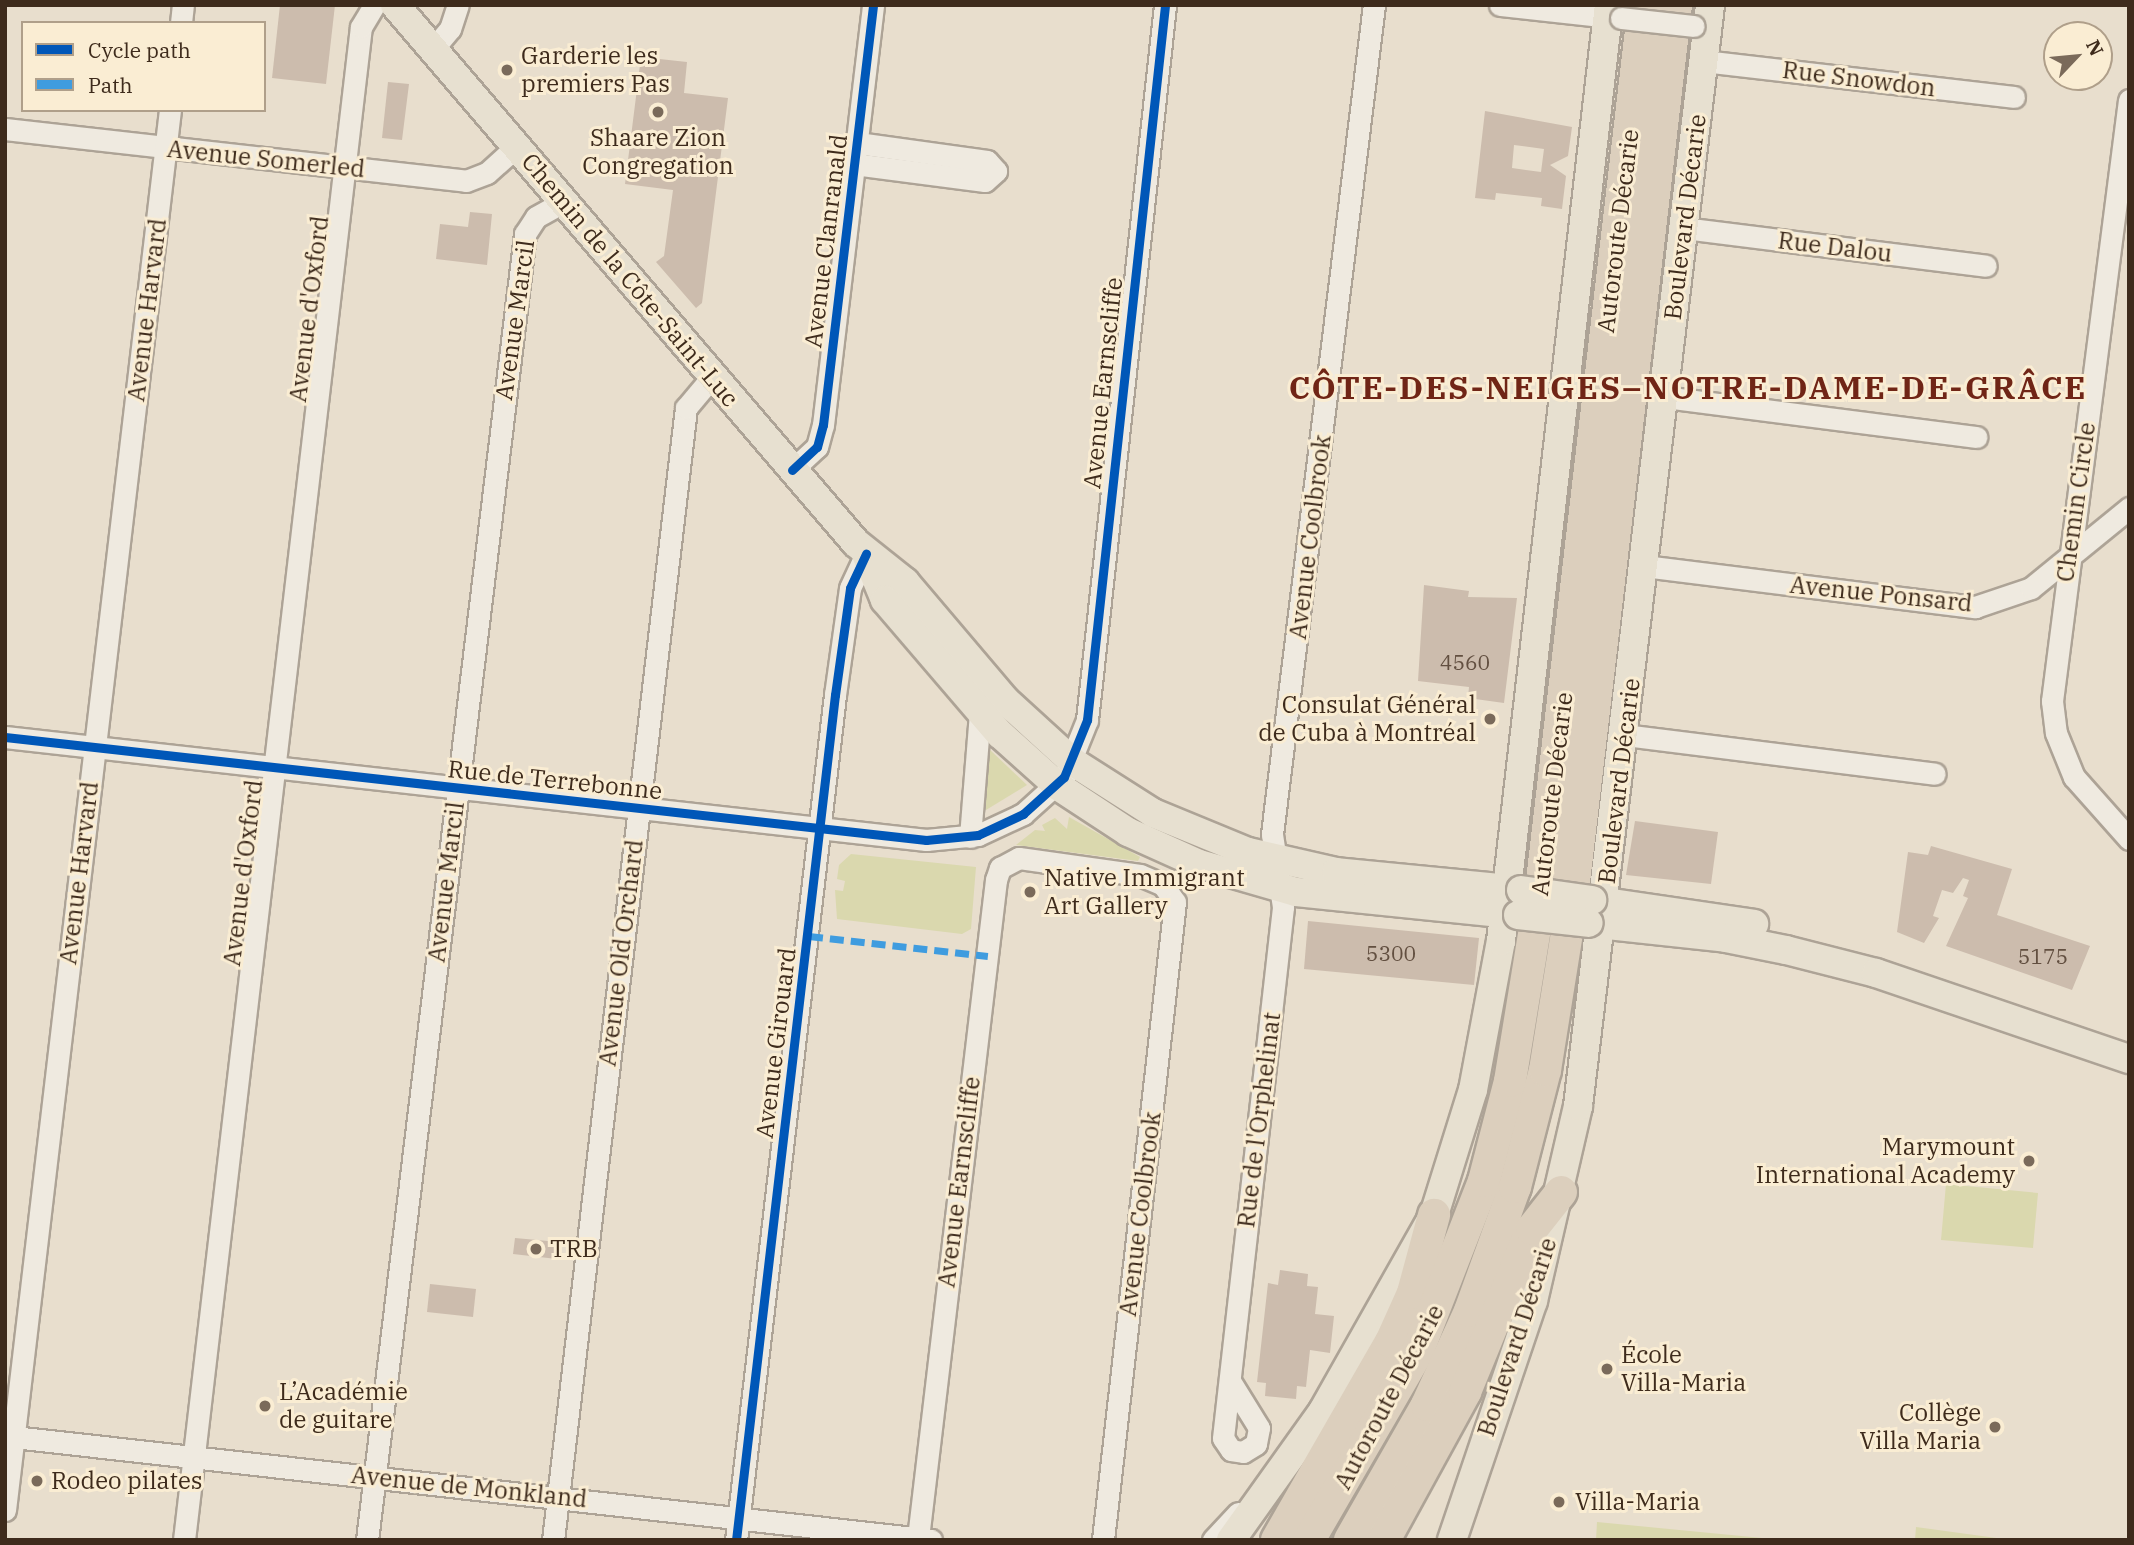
<!DOCTYPE html>
<meta charset="utf-8">
<style>
body{margin:0}
#map{position:relative;width:2134px;height:1545px;overflow:hidden;background:#e8decd;font-family:"IBM Plex Serif",serif}
div>[style]{position:absolute}
[style*='--x']{left:calc(var(--x)*1px);top:calc(var(--y)*1px);width:calc(var(--w)*1px);rotate:calc(var(--a)*1deg)}
.green>*{inset:0;background:#dad8ae}
.building>*{inset:0;background:#ccbcad}
.roads{filter:drop-shadow(2px 0 #ada396) drop-shadow(-2px 0 #ada396) drop-shadow(0 2px #ada396) drop-shadow(0 -2px #ada396)}
.minor>*{height:21px;margin:-10.5px;padding:0 10.5px;transform-origin:10.5px;border-radius:10.5px;background:#efeae0}
.major>*{height:28px;margin:-14px;padding:0 14px;transform-origin:14px;border-radius:14px;background:#e7e0d0}
.highway>*{height:32px;margin:-16px;padding:0 16px;transform-origin:16px;border-radius:16px;background:#dccfbd}
.bridges{filter:drop-shadow(2px 0 #ada396) drop-shadow(-2px 0 #ada396) drop-shadow(0 2px #ada396) drop-shadow(0 -2px #ada396)}
.minor-bridge>*{height:21px;margin:-10.5px;padding:0 10.5px;transform-origin:10.5px;border-radius:10.5px;background:#efeae0}
.major-bridge>*{height:28px;margin:-14px;padding:0 14px;transform-origin:14px;border-radius:14px;background:#e7e0d0}
.quiet>*{height:7px;margin-top:-3.5px;transform-origin:0;background:repeating-linear-gradient(90deg,#3f9cdf 0 14px,transparent 0 21px)}
.cycleway>*{height:9px;margin:-4.5px;padding:0 4.5px;transform-origin:4.5px;border-radius:4.5px;background:#0057b8}
.dots>*{width:19px;height:19px;translate:-50% -50%;box-sizing:border-box;border:4px solid #faedd3;border-radius:50%}
span{translate:-50% -50%;white-space:nowrap;text-align:center;line-height:1.15;-webkit-text-stroke:6px #faedd3;paint-order:stroke}
.number-label{font-size:21px;color:#624f40}
.number-label span{-webkit-text-stroke-width:0}
.poi-label{font-size:24px;color:#3e2b1c}
.left{translate:0 -50%;text-align:left}
.right{translate:-100% -50%;text-align:right}
.street-label{font-size:24px;color:#3e2b1c}
.district-label{font-size:32px;color:#702516;font-weight:700;letter-spacing:2px}
.frame{position:absolute;inset:0;border:7px solid #3e2b1c;pointer-events:none}
.legend{position:absolute;left:21px;top:21px;width:245px;height:91px;box-sizing:border-box;background:#faedd3;border:2px solid #af9f8a;margin:0;padding:9px 12px;list-style:none;font-size:21px;color:#3e2b1c}
.legend li{display:flex;align-items:center;gap:14px;height:35px}
.legend b{width:35px;border:2px solid #af9f8a}
.north{position:absolute;left:2043px;top:21px;width:70px;height:70px;box-sizing:border-box;background:#faedd3;border:2px solid #af9f8a;border-radius:50%;rotate:64deg;font-size:19px;font-weight:700;line-height:28px;text-align:center;color:#3e2b1c}
.north::after{content:'';display:block;margin:auto;width:24px;height:32px;background:#7a6a5a;clip-path:polygon(50% 0,100% 100%,50% 72%,0 100%)}
</style>
<div id="map">
<div class="green">
<div style="clip-path:polygon(989px 749px,1027px 785px,986px 810px,982px 806px)"></div>
<div style="clip-path:polygon(1069px 817px,1140px 857px,1138px 861px,1016px 845px,1035px 830px,1045px 831px,1042px 825px,1055px 818px,1067px 829px)"></div>
<div style="clip-path:polygon(851px 854px,976px 867px,971px 929px,962px 934px,837px 919px,835px 890px,843px 891px,845px 881px,837px 879px,839px 865px)"></div>
<div style="clip-path:polygon(1946px 1184px,2038px 1193px,2033px 1248px,1941px 1240px)"></div>
<div style="clip-path:polygon(1597px 1522px,1782px 1540px,1596px 1540px)"></div>
<div style="clip-path:polygon(1916px 1527px,2011px 1540px,1915px 1540px)"></div>
</div>
<div class="building">
<div style="clip-path:polygon(280px 5px,335px 5px,326px 84px,272px 78px)"></div>
<div style="clip-path:polygon(641px 57px,687px 62px,684px 93px,728px 98px,702px 303px,696px 308px,656px 262px,664px 256px,673px 190px,625px 184px)"></div>
<div style="clip-path:polygon(388px 82px,409px 84px,402px 140px,382px 138px)"></div>
<div style="clip-path:polygon(evenodd,1485px 111px,1572px 127px,1568px 156px,1550px 165px,1566px 176px,1562px 209px,1541px 206px,1542px 198px,1496px 193px,1495px 200px,1475px 198px,1485px 111px,1514px 145px,1544px 149px,1541px 172px,1512px 168px,1514px 145px)"></div>
<div style="clip-path:polygon(470px 212px,492px 214px,487px 265px,436px 259px,440px 224px,468px 227px)"></div>
<div style="clip-path:polygon(1424px 585px,1469px 591px,1468px 597px,1517px 598px,1504px 703px,1468px 698px,1469px 687px,1418px 681px)"></div>
<div style="clip-path:polygon(1635px 821px,1718px 832px,1711px 884px,1626px 875px)"></div>
<div style="clip-path:polygon(1931px 846px,2012px 869px,1997px 915px,2090px 946px,2072px 990px,1946px 946px,1968px 898px,1963px 896px,1969px 880px,1963px 878px,1953px 893px,1942px 890px,1933px 916px,1939px 918px,1924px 943px,1897px 932px,1908px 852px,1928px 855px)"></div>
<div style="clip-path:polygon(1308px 921px,1479px 938px,1474px 985px,1304px 969px)"></div>
<div style="clip-path:polygon(515px 1238px,559px 1242px,557px 1259px,513px 1254px)"></div>
<div style="clip-path:polygon(1280px 1270px,1308px 1274px,1307px 1286px,1318px 1287px,1315px 1314px,1334px 1316px,1330px 1353px,1310px 1350px,1306px 1387px,1297px 1386px,1296px 1399px,1265px 1396px,1266px 1383px,1257px 1382px,1268px 1283px,1278px 1285px)"></div>
<div style="clip-path:polygon(430px 1284px,476px 1289px,473px 1317px,427px 1312px)"></div>
</div>
<div class="roads">
<div class="minor">
<div style="--x:1500;--y:5;--w:121;--a:6.2"></div>
<div style="--x:181;--y:23;--w:18;--a:-84"></div>
<div style="--x:433;--y:49;--w:26;--a:-50"></div>
<div style="--x:450;--y:29;--w:25;--a:-72"></div>
<div style="--x:1703;--y:61;--w:313;--a:6.6"></div>
<div style="--x:2129;--y:100;--w:606;--a:97.3"></div>
<div style="--x:2052;--y:701;--w:32;--a:83"></div>
<div style="--x:2056;--y:733;--w:48;--a:67.8"></div>
<div style="--x:2074;--y:777;--w:83;--a:48.4"></div>
<div style="--x:5;--y:129;--w:464;--a:6.4"></div>
<div style="--x:466;--y:181;--w:22;--a:-21"></div>
<div style="--x:487;--y:173;--w:39;--a:-42"></div>
<div style="--x:854;--y:164;--w:132;--a:7.4"></div>
<div style="--x:985;--y:181;--w:15;--a:-42"></div>
<div style="--x:996;--y:171;--w:13;--a:-132"></div>
<div style="--x:987;--y:161;--w:131;--a:-172.1"></div>
<div style="--x:1683;--y:228;--w:305;--a:7.1"></div>
<div style="--x:1664;--y:397;--w:315;--a:7.3"></div>
<div style="--x:792;--y:470;--w:34;--a:-43"></div>
<div style="--x:817;--y:447;--w:23;--a:-75"></div>
<div style="--x:823;--y:425;--w:423;--a:-83.2"></div>
<div style="--x:1644;--y:566;--w:334;--a:7.1"></div>
<div style="--x:1975;--y:607;--w:59;--a:-18.7"></div>
<div style="--x:2031;--y:588;--w:127;--a:-39.2"></div>
<div style="--x:1624;--y:735;--w:313;--a:7.1"></div>
<div style="--x:5;--y:737;--w:927;--a:6.38"></div>
<div style="--x:926;--y:840;--w:52;--a:-5.5"></div>
<div style="--x:978;--y:835;--w:50;--a:-25"></div>
<div style="--x:1023;--y:814;--w:55;--a:-42.1"></div>
<div style="--x:1064;--y:777;--w:61;--a:-68"></div>
<div style="--x:1087;--y:720;--w:719;--a:-83.77"></div>
<div style="--x:970;--y:837;--w:125;--a:-85.4"></div>
<div style="--x:1230;--y:1381;--w:55;--a:58.3"></div>
<div style="--x:1259;--y:1428;--w:16;--a:101"></div>
<div style="--x:1256;--y:1444;--w:15;--a:148"></div>
<div style="--x:1243;--y:1452;--w:12;--a:-171"></div>
<div style="--x:1231;--y:1450;--w:14;--a:-124"></div>
<div style="--x:1223;--y:1438;--w:534;--a:-83.55"></div>
<div style="--x:1283;--y:907;--w:74;--a:-98.6"></div>
<div style="--x:1272;--y:834;--w:835;--a:-82.99"></div>
<div style="--x:5;--y:1436;--w:932;--a:6.41"></div>
<div style="--x:5;--y:1510;--w:1410;--a:-83.28"></div>
<div style="--x:918;--y:1538;--w:663;--a:-83.24"></div>
<div style="--x:996;--y:880;--w:13;--a:-72"></div>
<div style="--x:1000;--y:868;--w:21;--a:-28"></div>
<div style="--x:1019;--y:858;--w:122;--a:8"></div>
<div style="--x:1140;--y:875;--w:25;--a:23"></div>
<div style="--x:1163;--y:885;--w:21;--a:55"></div>
<div style="--x:1175;--y:902;--w:642;--a:96.44"></div>
<div style="--x:184;--y:1540;--w:1523;--a:-83.33"></div>
<div style="--x:361;--y:27;--w:26;--a:-59"></div>
<div style="--x:367;--y:1540;--w:1316;--a:-83.1"></div>
<div style="--x:525;--y:234;--w:20;--a:-57"></div>
<div style="--x:536;--y:217;--w:31;--a:-29"></div>
<div style="--x:553;--y:1540;--w:1140;--a:-83.3"></div>
<div style="--x:686;--y:408;--w:40;--a:-50"></div>
<div style="--x:736;--y:1540;--w:851;--a:-83.32"></div>
<div style="--x:835;--y:695;--w:108;--a:-82"></div>
<div style="--x:850;--y:588;--w:38;--a:-65"></div>
<div style="--x:1213;--y:1540;--w:37;--a:-47"></div>
</div>
<div class="major">
<div style="--x:395;--y:5;--w:708;--a:49.41"></div>
<div style="--x:856;--y:543;--w:63;--a:38.5"></div>
<div style="--x:905;--y:582;--w:155;--a:49.7"></div>
<div style="--x:1005;--y:700;--w:92;--a:42.4"></div>
<div style="--x:1073;--y:762;--w:95;--a:32.5"></div>
<div style="--x:1153;--y:813;--w:103;--a:22.3"></div>
<div style="--x:1248;--y:852;--w:90;--a:12.8"></div>
<div style="--x:1336;--y:872;--w:186;--a:5.6"></div>
<div style="--x:866;--y:554;--w:50;--a:67.6"></div>
<div style="--x:885;--y:600;--w:177;--a:49.4"></div>
<div style="--x:1000;--y:734;--w:78;--a:41.9"></div>
<div style="--x:1058;--y:786;--w:84;--a:33.3"></div>
<div style="--x:1128;--y:832;--w:78;--a:24.3"></div>
<div style="--x:1199;--y:864;--w:101;--a:16.1"></div>
<div style="--x:1296;--y:892;--w:223;--a:5.9"></div>
<div style="--x:1592;--y:900;--w:164;--a:8.4"></div>
<div style="--x:1589;--y:923;--w:138;--a:6.2"></div>
<div style="--x:1726;--y:938;--w:61;--a:11.3"></div>
<div style="--x:1786;--y:950;--w:93;--a:14.3"></div>
<div style="--x:1876;--y:973;--w:267;--a:18.8"></div>
<div style="--x:1231;--y:1540;--w:158;--a:-54.5"></div>
<div style="--x:1323;--y:1411;--w:225;--a:-60.5"></div>
<div style="--x:1434;--y:1215;--w:131;--a:-72.7"></div>
<div style="--x:1473;--y:1090;--w:152;--a:-79.4"></div>
<div style="--x:1501;--y:941;--w:942;--a:-83.42"></div>
<div style="--x:1452;--y:1540;--w:252;--a:-71.3"></div>
<div style="--x:1533;--y:1301;--w:200;--a:-77"></div>
<div style="--x:1578;--y:1106;--w:1109;--a:-83.16"></div>
</div>
<div class="highway">
<div style="--x:1277;--y:1540;--w:228;--a:-60.1"></div>
<div style="--x:1391;--y:1342;--w:54;--a:-65.8"></div>
<div style="--x:1413;--y:1293;--w:81;--a:-74.9"></div>
<div style="--x:1309;--y:1540;--w:216;--a:-60"></div>
<div style="--x:1417;--y:1353;--w:185;--a:-68.7"></div>
<div style="--x:1484;--y:1181;--w:103;--a:-75.4"></div>
<div style="--x:1510;--y:1081;--w:185;--a:-80.7"></div>
<div style="--x:1540;--y:898;--w:899;--a:-83.36"></div>
<div style="--x:1350;--y:1540;--w:155;--a:-60.3"></div>
<div style="--x:1427;--y:1405;--w:103;--a:-65.4"></div>
<div style="--x:1470;--y:1311;--w:132;--a:-70.1"></div>
<div style="--x:1515;--y:1187;--w:121;--a:-75.6"></div>
<div style="--x:1545;--y:1070;--w:165;--a:-80.9"></div>
<div style="--x:1571;--y:907;--w:908;--a:-83.36"></div>
<div style="--x:1384;--y:1540;--w:169;--a:-61.3"></div>
<div style="--x:1465;--y:1392;--w:176;--a:-67.7"></div>
<div style="--x:1532;--y:1229;--w:47;--a:-51.9"></div>
</div>
</div>
<div class="bridges">
<div class="minor-bridge">
<div style="--x:1621;--y:18;--w:73;--a:6.3"></div>
</div>
<div class="major-bridge">
<div style="--x:1521;--y:890;--w:72;--a:8"></div>
<div style="--x:1518;--y:915;--w:71;--a:6.4"></div>
</div>
</div>
<div class="quiet">
<div style="--x:809;--y:936;--w:180;--a:6.4"></div>
</div>
<div class="cycleway">
<div style="--x:792;--y:470;--w:34;--a:-43"></div>
<div style="--x:817;--y:447;--w:23;--a:-75"></div>
<div style="--x:823;--y:425;--w:423;--a:-83.2"></div>
<div style="--x:5;--y:737;--w:927;--a:6.38"></div>
<div style="--x:926;--y:840;--w:52;--a:-5.5"></div>
<div style="--x:978;--y:835;--w:50;--a:-25"></div>
<div style="--x:1023;--y:814;--w:55;--a:-42.1"></div>
<div style="--x:1064;--y:777;--w:61;--a:-68"></div>
<div style="--x:1087;--y:720;--w:719;--a:-83.77"></div>
<div style="--x:736;--y:1540;--w:851;--a:-83.32"></div>
<div style="--x:835;--y:695;--w:108;--a:-82"></div>
<div style="--x:850;--y:588;--w:38;--a:-65"></div>
</div>
<div class="dots">
<div style="left:507px;top:70px;background:#7a6a5a"></div>
<div style="left:658px;top:112px;background:#7a6a5a"></div>
<div style="left:1490px;top:719px;background:#7a6a5a"></div>
<div style="left:1030px;top:892px;background:#7a6a5a"></div>
<div style="left:2029px;top:1161px;background:#7a6a5a"></div>
<div style="left:536px;top:1249px;background:#7a6a5a"></div>
<div style="left:1607px;top:1369px;background:#7a6a5a"></div>
<div style="left:265px;top:1406px;background:#7a6a5a"></div>
<div style="left:1995px;top:1427px;background:#7a6a5a"></div>
<div style="left:37px;top:1481px;background:#7a6a5a"></div>
<div style="left:1559px;top:1502px;background:#7a6a5a"></div>
</div>
<div class="number-label">
<span style="left:1465px;top:662px">4560</span>
<span style="left:1391px;top:953px">5300</span>
<span style="left:2043px;top:956px">5175</span>
</div>
<div class="poi-label">
<span class="left" style="left:521px;top:70px">Garderie les<br>premiers Pas</span>
<span style="left:658px;top:152px">Shaare Zion<br>Congregation</span>
<span class="right" style="left:1476px;top:719px">Consulat Général<br>de Cuba à Montréal</span>
<span class="left" style="left:1044px;top:892px">Native Immigrant<br>Art Gallery</span>
<span class="right" style="left:2015px;top:1161px">Marymount<br>International Academy</span>
<span class="left" style="left:550px;top:1249px">TRB</span>
<span class="left" style="left:1621px;top:1369px">École<br>Villa-Maria</span>
<span class="left" style="left:279px;top:1406px">L’Académie<br>de guitare</span>
<span class="right" style="left:1981px;top:1427px">Collège<br>Villa Maria</span>
<span class="left" style="left:51px;top:1481px">Rodeo pilates</span>
<span class="left" style="left:1575px;top:1502px">Villa-Maria</span>
</div>
<div class="street-label">
<span style="left:1859px;top:79px;rotate:7deg">Rue Snowdon</span>
<span style="left:266px;top:159px;rotate:6deg">Avenue Somerled</span>
<span style="left:1685px;top:217px;rotate:-83deg">Boulevard Décarie</span>
<span style="left:1618px;top:231px;rotate:-83deg">Autoroute Décarie</span>
<span style="left:826px;top:241px;rotate:-83deg">Avenue Clanranald</span>
<span style="left:1835px;top:247px;rotate:7deg">Rue Dalou</span>
<span style="left:630px;top:280px;rotate:50deg">Chemin de la Côte-Saint-Luc</span>
<span style="left:309px;top:309px;rotate:-83deg">Avenue d'Oxford</span>
<span style="left:147px;top:310px;rotate:-83deg">Avenue Harvard</span>
<span style="left:515px;top:320px;rotate:-82deg">Avenue Marcil</span>
<span style="left:1103px;top:383px;rotate:-84deg">Avenue Earnscliffe</span>
<span style="left:2076px;top:502px;rotate:-82deg">Chemin Circle</span>
<span style="left:1310px;top:537px;rotate:-83deg">Avenue Coolbrook</span>
<span style="left:1881px;top:594px;rotate:6deg">Avenue Ponsard</span>
<span style="left:555px;top:780px;rotate:6deg">Rue de Terrebonne</span>
<span style="left:1619px;top:781px;rotate:-83deg">Boulevard Décarie</span>
<span style="left:1552px;top:794px;rotate:-83deg">Autoroute Décarie</span>
<span style="left:79px;top:873px;rotate:-83deg">Avenue Harvard</span>
<span style="left:243px;top:873px;rotate:-83deg">Avenue d'Oxford</span>
<span style="left:446px;top:882px;rotate:-83deg">Avenue Marcil</span>
<span style="left:621px;top:953px;rotate:-83deg">Avenue Old Orchard</span>
<span style="left:776px;top:1043px;rotate:-83deg">Avenue Girouard</span>
<span style="left:1259px;top:1120px;rotate:-83deg">Rue de l'Orphelinat</span>
<span style="left:959px;top:1182px;rotate:-83deg">Avenue Earnscliffe</span>
<span style="left:1140px;top:1214px;rotate:-83deg">Avenue Coolbrook</span>
<span style="left:1517px;top:1337px;rotate:-72deg">Boulevard Décarie</span>
<span style="left:1389px;top:1397px;rotate:-62deg">Autoroute Décarie</span>
<span style="left:469px;top:1487px;rotate:6deg">Avenue de Monkland</span>
</div>
<div class="district-label">
<span style="left:1688px;top:387px">CÔTE-DES-NEIGES–NOTRE-DAME-DE-GRÂCE</span>
</div>
<div class="frame"></div>
<ul class="legend">
<li><b style="height:9px;background:#0057b8"></b>Cycle path</li>
<li><b style="height:9px;background:#3f9cdf"></b>Path</li>
</ul>
<div class="north">N</div>
</div>
